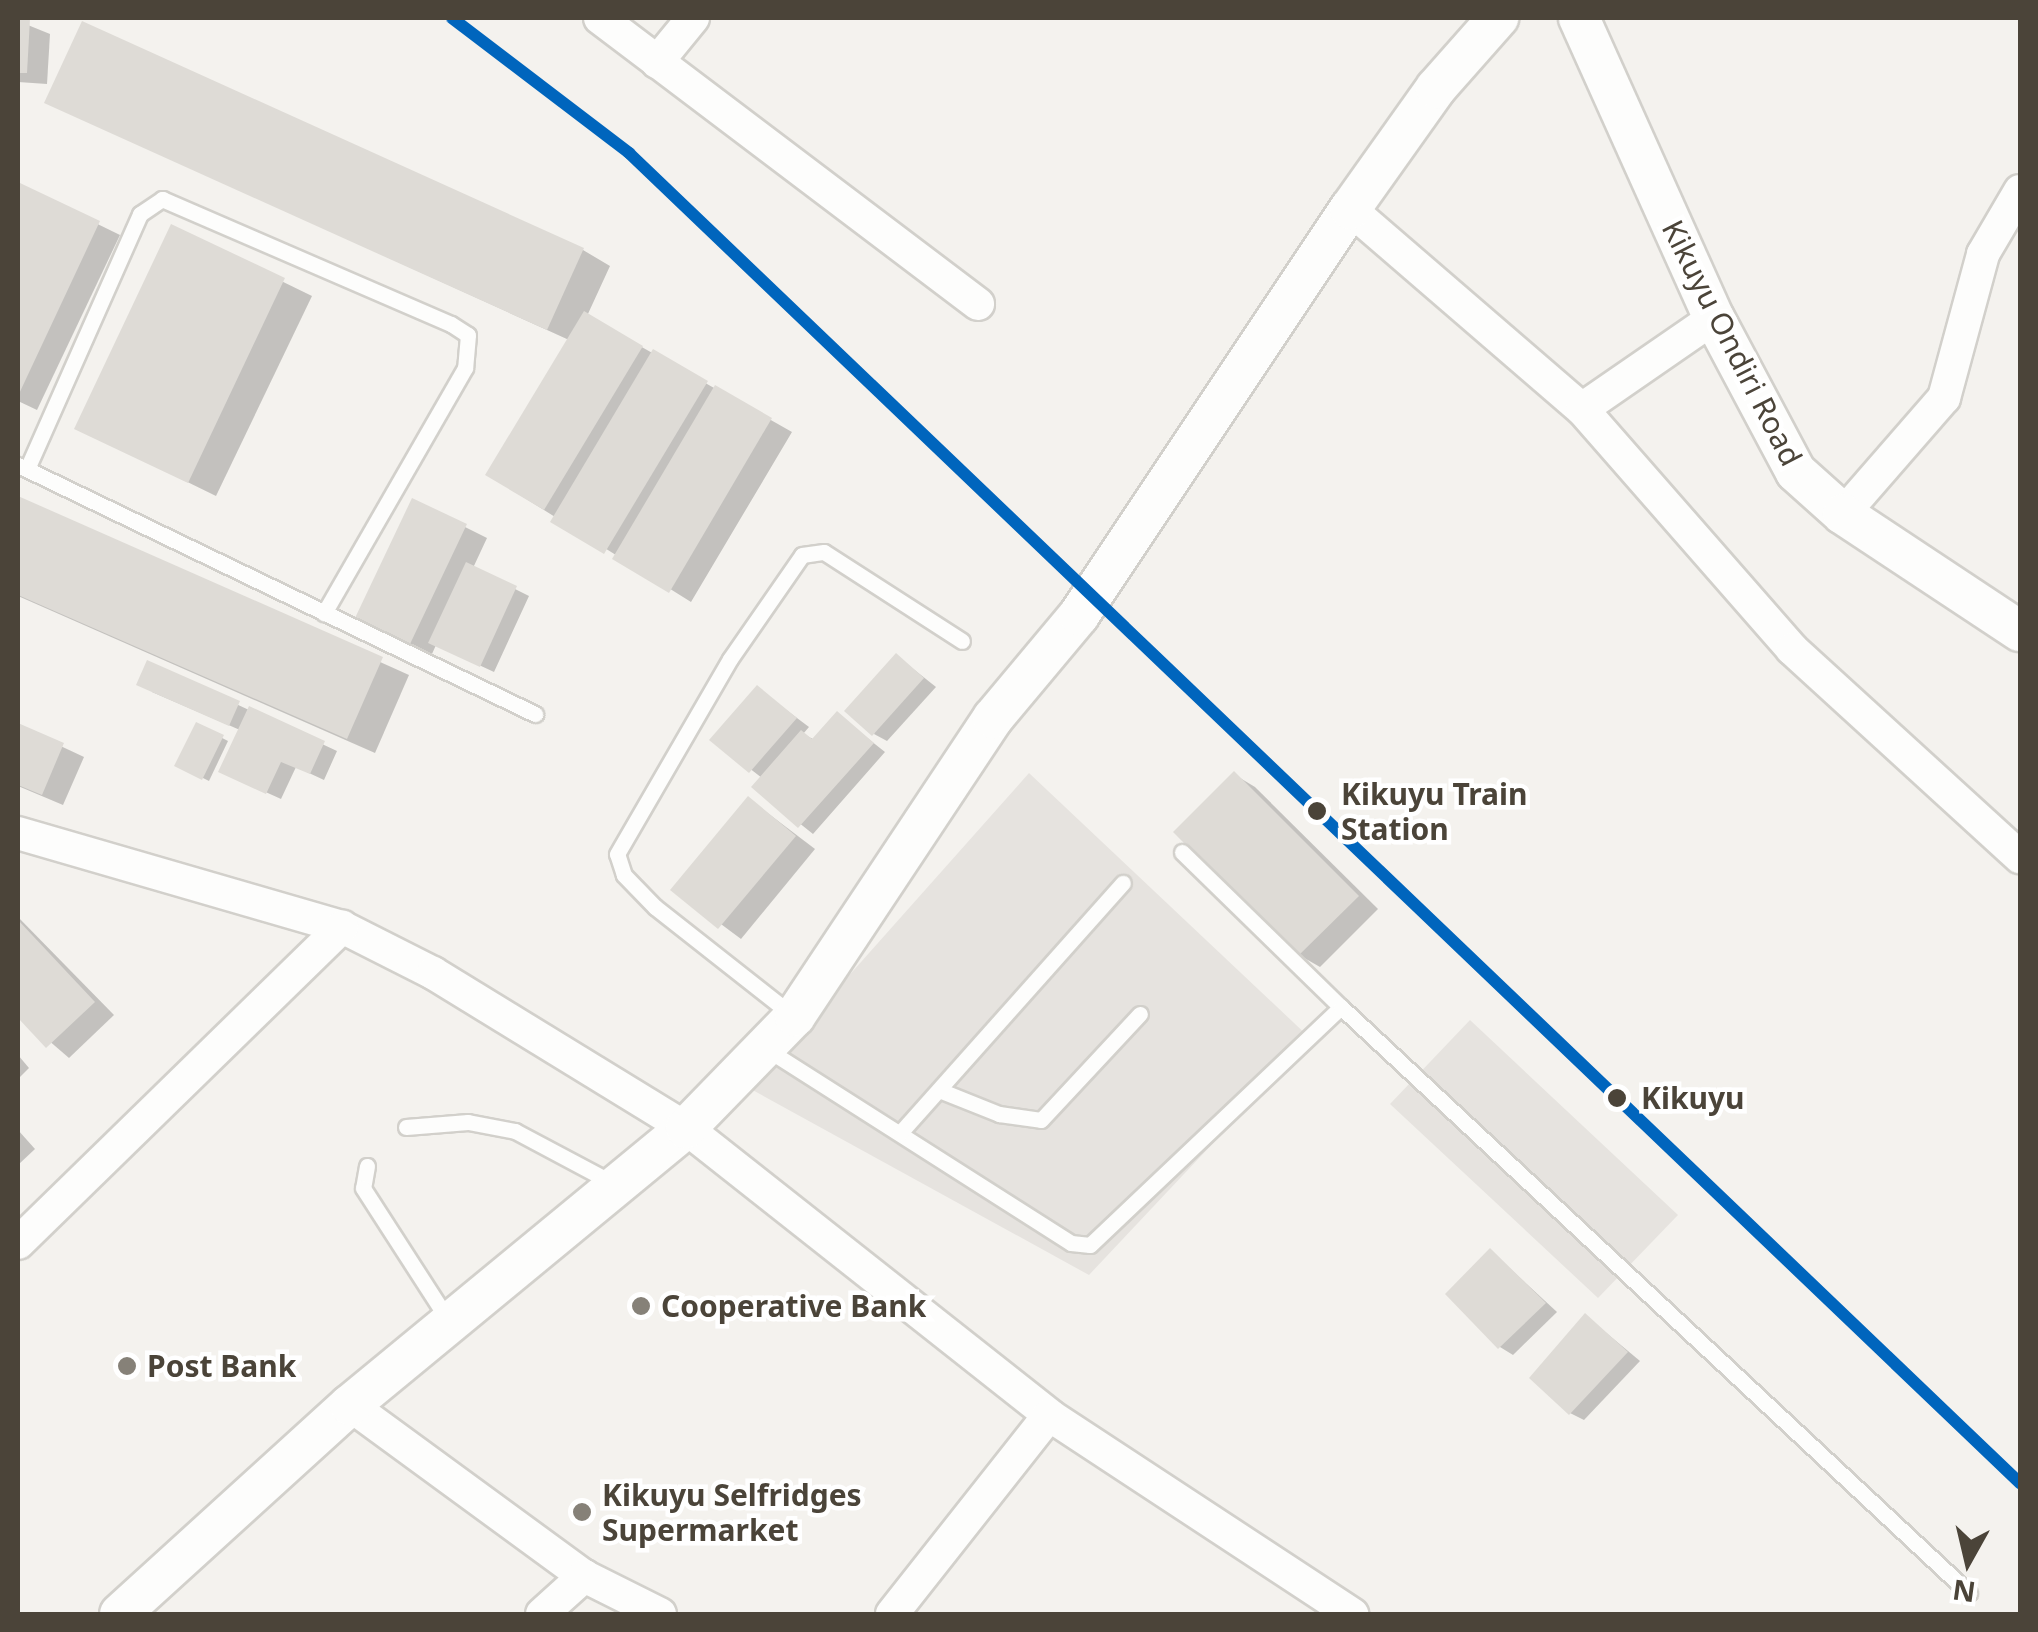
<!DOCTYPE html>
<style>
body{margin:0}
#map{position:relative;width:2038px;height:1632px;overflow:hidden;background:#f4f2ee;font-family:"Noto Sans",sans-serif}
div>[style]{position:absolute}
[style*='--x']{left:calc(var(--x)*1px);top:calc(var(--y)*1px);width:calc(var(--w)*1px);rotate:calc(var(--a)*1deg)}
.parking>*{inset:0;background:#e6e3df}
.shadow>*{inset:0;background:#0003}
.building>*{inset:0;background:#dedbd6}
.roads{filter:drop-shadow(2px 0 #d2d0cb) drop-shadow(-2px 0 #d2d0cb) drop-shadow(0 2px #d2d0cb) drop-shadow(0 -2px #d2d0cb)}
.service>*{height:15px;margin:-7.5px;padding:0 7.5px;transform-origin:7.5px;border-radius:7.5px;background:#fdfdfc}
.minor>*{height:32px;margin:-16px;padding:0 16px;transform-origin:16px;border-radius:16px;background:#fdfdfc}
.tertiary>*{height:40px;margin:-20px;padding:0 20px;transform-origin:20px;border-radius:20px;background:#fdfdfc}
.rail-1>*{height:12px;margin:-6px;padding:0 6px;transform-origin:6px;border-radius:6px;background:#0065bd}
.dots>*{width:28px;height:28px;translate:-50% -50%;box-sizing:border-box;border:5px solid #fff;border-radius:50%}
span{translate:-50% -50%;white-space:nowrap;text-align:center;line-height:1.15;-webkit-text-stroke:9px #fff;paint-order:stroke}
.street-label{font-size:30px;color:#4b4439}
.stop-label{font-size:30px;color:#4b4439;font-weight:700}
.left{translate:0 -50%;text-align:left}
.poi-label{font-size:30px;color:#4b4439;font-weight:700}
.frame{position:absolute;inset:0;border:20px solid #4b4439;pointer-events:none}
.north{position:absolute;left:1918px;top:1512px;width:100px;height:100px;-webkit-text-stroke:8px #fff;paint-order:stroke;rotate:188deg;font-size:28px;font-weight:700;line-height:40px;text-align:center;color:#4b4439}
.north::after{content:'';display:block;margin:auto;width:35px;height:45px;background:#4b4439;clip-path:polygon(50% 0,100% 100%,50% 72%,0 100%)}
</style>
<div id="map">
<div class="parking">
<div style="clip-path:polygon(1029px 773px,1311px 1039px,1089px 1275px,749px 1088px)"></div>
<div style="clip-path:polygon(1470px 1020px,1678px 1215px,1598px 1298px,1390px 1104px)"></div>
</div>
<div class="shadow">
<div style="clip-path:polygon(18px 21px,50px 34px,47px 84px,18px 82px)"></div>
<div style="clip-path:polygon(47px 102px,583px 250px,610px 266px,587px 316px,792px 432px,691px 602px,488px 475px,569px 340px)"></div>
<div style="clip-path:polygon(22px 187px,120px 235px,37px 410px,18px 401px)"></div>
<div style="clip-path:polygon(172px 228px,312px 296px,216px 496px,77px 428px)"></div>
<div style="clip-path:polygon(18px 499px,409px 675px,375px 753px,18px 596px)"></div>
<div style="clip-path:polygon(413px 501px,487px 538px,473px 568px,529px 596px,494px 672px,436px 645px,432px 654px,379px 629px)"></div>
<div style="clip-path:polygon(897px 656px,936px 687px,887px 741px,874px 734px)"></div>
<div style="clip-path:polygon(148px 663px,337px 751px,324px 780px,296px 767px,281px 799px,235px 778px,240px 730px,152px 692px)"></div>
<div style="clip-path:polygon(757px 688px,809px 727px,803px 734px,815px 740px,837px 714px,885px 752px,813px 834px,754px 787px,762px 778px,713px 740px)"></div>
<div style="clip-path:polygon(197px 725px,228px 741px,209px 781px,177px 765px)"></div>
<div style="clip-path:polygon(18px 726px,84px 757px,63px 805px,18px 786px)"></div>
<div style="clip-path:polygon(1235px 775px,1255px 787px,1378px 909px,1320px 967px,1299px 955px)"></div>
<div style="clip-path:polygon(749px 799px,815px 849px,741px 939px,674px 889px)"></div>
<div style="clip-path:polygon(18px 917px,114px 1015px,69px 1058px,18px 1014px)"></div>
<div style="clip-path:polygon(18px 1055px,29px 1068px,18px 1079px)"></div>
<div style="clip-path:polygon(18px 1130px,35px 1149px,18px 1165px)"></div>
<div style="clip-path:polygon(1491px 1251px,1557px 1312px,1513px 1355px,1500px 1347px)"></div>
<div style="clip-path:polygon(1586px 1316px,1640px 1361px,1584px 1420px,1570px 1413px)"></div>
</div>
<div class="building">
<div style="clip-path:polygon(18px 18px,30px 19px,27px 73px,18px 73px)"></div>
<div style="clip-path:polygon(82px 21px,584px 248px,547px 330px,44px 103px)"></div>
<div style="clip-path:polygon(20px 183px,100px 221px,18px 396px,18px 189px)"></div>
<div style="clip-path:polygon(171px 224px,285px 278px,188px 483px,74px 429px)"></div>
<div style="clip-path:polygon(584px 311px,643px 346px,544px 510px,485px 475px)"></div>
<div style="clip-path:polygon(653px 349px,708px 381px,604px 554px,550px 522px)"></div>
<div style="clip-path:polygon(715px 385px,772px 418px,669px 593px,612px 559px)"></div>
<div style="clip-path:polygon(18px 496px,383px 657px,347px 739px,18px 595px)"></div>
<div style="clip-path:polygon(412px 498px,467px 524px,410px 644px,355px 618px)"></div>
<div style="clip-path:polygon(466px 562px,517px 586px,480px 667px,428px 643px)"></div>
<div style="clip-path:polygon(896px 653px,924px 678px,872px 736px,844px 711px)"></div>
<div style="clip-path:polygon(147px 660px,240px 701px,229px 726px,136px 685px)"></div>
<div style="clip-path:polygon(757px 685px,797px 718px,749px 773px,709px 740px)"></div>
<div style="clip-path:polygon(249px 706px,325px 741px,310px 774px,281px 762px,266px 794px,218px 772px)"></div>
<div style="clip-path:polygon(837px 711px,874px 743px,798px 828px,751px 787px,801px 730px,812px 739px)"></div>
<div style="clip-path:polygon(196px 722px,224px 735px,202px 780px,174px 766px)"></div>
<div style="clip-path:polygon(18px 723px,64px 743px,42px 795px,18px 785px)"></div>
<div style="clip-path:polygon(1234px 771px,1359px 896px,1297px 957px,1173px 832px)"></div>
<div style="clip-path:polygon(748px 796px,796px 836px,718px 929px,670px 890px)"></div>
<div style="clip-path:polygon(18px 920px,95px 1002px,46px 1048px,18px 1018px)"></div>
<div style="clip-path:polygon(1490px 1248px,1546px 1303px,1498px 1349px,1445px 1294px)"></div>
<div style="clip-path:polygon(1585px 1313px,1628px 1352px,1569px 1415px,1529px 1378px)"></div>
</div>
<div class="roads">
<div class="service">
<div style="--x:18;--y:465;--w:574;--a:25.72"></div>
<div style="--x:27;--y:469;--w:279;--a:-66.1"></div>
<div style="--x:140;--y:214;--w:27;--a:-34"></div>
<div style="--x:162;--y:199;--w:315;--a:23.4"></div>
<div style="--x:451;--y:324;--w:20;--a:33"></div>
<div style="--x:468;--y:335;--w:33;--a:95"></div>
<div style="--x:465;--y:368;--w:283;--a:119.9"></div>
<div style="--x:1182;--y:852;--w:222;--a:44.3"></div>
<div style="--x:791;--y:1014;--w:173;--a:-141.8"></div>
<div style="--x:655;--y:907;--w:45;--a:-134.1"></div>
<div style="--x:624;--y:875;--w:22;--a:-108"></div>
<div style="--x:617;--y:854;--w:225;--a:-59.9"></div>
<div style="--x:730;--y:659;--w:126;--a:-55.3"></div>
<div style="--x:802;--y:555;--w:22;--a:-8"></div>
<div style="--x:824;--y:552;--w:164;--a:32.8"></div>
<div style="--x:768;--y:1050;--w:359;--a:32.5"></div>
<div style="--x:1071;--y:1243;--w:19;--a:6"></div>
<div style="--x:1090;--y:1245;--w:346;--a:-43.5"></div>
<div style="--x:1341;--y:1007;--w:859;--a:43.02"></div>
<div style="--x:939;--y:1090;--w:65;--a:21.8"></div>
<div style="--x:999;--y:1114;--w:42;--a:8.1"></div>
<div style="--x:1041;--y:1120;--w:145;--a:-47"></div>
<div style="--x:406;--y:1127;--w:62;--a:-4.6"></div>
<div style="--x:468;--y:1122;--w:48;--a:10.8"></div>
<div style="--x:515;--y:1131;--w:111;--a:28"></div>
<div style="--x:900;--y:1133;--w:335;--a:-48.3"></div>
<div style="--x:367;--y:1166;--w:22;--a:100"></div>
<div style="--x:363;--y:1188;--w:157;--a:57.2"></div>
</div>
<div class="minor">
<div style="--x:600;--y:18;--w:474;--a:37.1"></div>
<div style="--x:657;--y:62;--w:57;--a:-50.7"></div>
<div style="--x:1350;--y:209;--w:306;--a:40.8"></div>
<div style="--x:1582;--y:409;--w:319;--a:48.8"></div>
<div style="--x:1792;--y:649;--w:309;--a:42.4"></div>
<div style="--x:1582;--y:409;--w:160;--a:-34.6"></div>
<div style="--x:1843;--y:514;--w:154;--a:-49"></div>
<div style="--x:1944;--y:398;--w:149;--a:-74.8"></div>
<div style="--x:1983;--y:254;--w:73;--a:-59.6"></div>
<div style="--x:18;--y:833;--w:337;--a:16.2"></div>
<div style="--x:342;--y:927;--w:102;--a:26.8"></div>
<div style="--x:433;--y:973;--w:297;--a:31.5"></div>
<div style="--x:686;--y:1128;--w:463;--a:38.3"></div>
<div style="--x:1049;--y:1415;--w:363;--a:33.3"></div>
<div style="--x:18;--y:1243;--w:453;--a:-44.3"></div>
<div style="--x:350;--y:1405;--w:290;--a:36.2"></div>
<div style="--x:584;--y:1576;--w:85;--a:26.6"></div>
<div style="--x:542;--y:1614;--w:57;--a:-42.1"></div>
<div style="--x:892;--y:1614;--w:253;--a:-51.7"></div>
</div>
<div class="tertiary">
<div style="--x:1579;--y:18;--w:329;--a:65.8"></div>
<div style="--x:1714;--y:318;--w:174;--a:62"></div>
<div style="--x:1796;--y:472;--w:63;--a:41.8"></div>
<div style="--x:1843;--y:514;--w:212;--a:33.5"></div>
<div style="--x:120;--y:1614;--w:311;--a:-42.3"></div>
<div style="--x:350;--y:1405;--w:435;--a:-39.5"></div>
<div style="--x:686;--y:1128;--w:156;--a:-45.8"></div>
<div style="--x:795;--y:1016;--w:358;--a:-56.4"></div>
<div style="--x:993;--y:718;--w:134;--a:-50.1"></div>
<div style="--x:1079;--y:615;--w:488;--a:-56.3"></div>
<div style="--x:1350;--y:209;--w:148;--a:-54.6"></div>
<div style="--x:1436;--y:88;--w:94;--a:-48.5"></div>
</div>
</div>
<div class="rail-1">
<div style="--x:452;--y:18;--w:223;--a:37.3"></div>
<div style="--x:629;--y:153;--w:1925;--a:43.72"></div>
</div>
<div class="dots">
<div style="left:1317px;top:811px;background:#4b4439"></div>
<div style="left:1617px;top:1098px;background:#4b4439"></div>
<div style="left:641px;top:1306px;background:#868178"></div>
<div style="left:127px;top:1366px;background:#868178"></div>
<div style="left:582px;top:1512px;background:#868178"></div>
</div>
<div class="street-label">
<span style="left:1732px;top:343px;rotate:63deg">Kikuyu Ondiri Road</span>
</div>
<div class="stop-label">
<span class="left" style="left:1341px;top:811px">Kikuyu Train<br>Station</span>
<span class="left" style="left:1641px;top:1098px">Kikuyu</span>
</div>
<div class="poi-label">
<span class="left" style="left:661px;top:1306px">Cooperative Bank</span>
<span class="left" style="left:147px;top:1366px">Post Bank</span>
<span class="left" style="left:602px;top:1512px">Kikuyu Selfridges<br>Supermarket</span>
</div>
<div class="frame"></div>
<div class="north">N</div>
</div>
